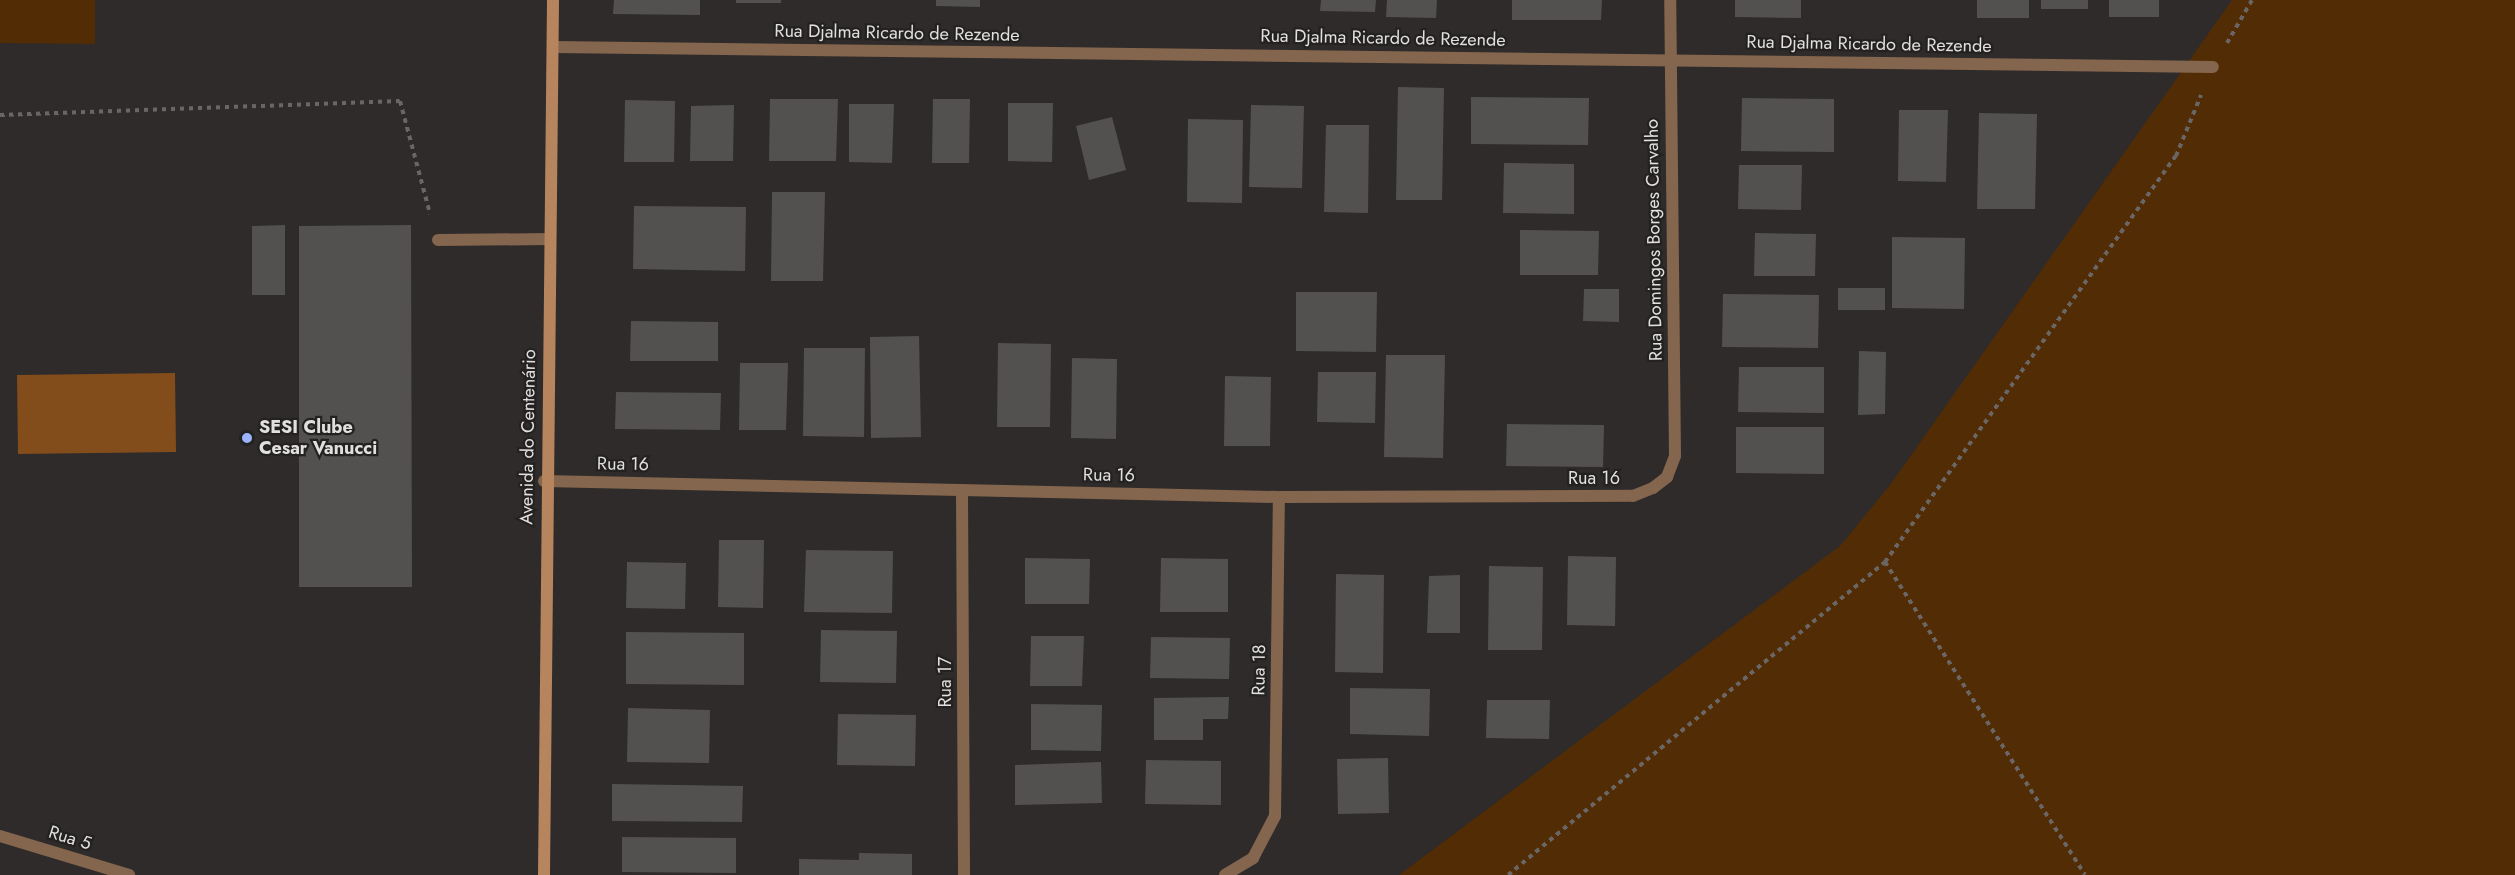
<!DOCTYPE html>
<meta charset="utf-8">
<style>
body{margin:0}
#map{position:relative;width:2515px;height:875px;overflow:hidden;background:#2e2b2a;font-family:Jost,sans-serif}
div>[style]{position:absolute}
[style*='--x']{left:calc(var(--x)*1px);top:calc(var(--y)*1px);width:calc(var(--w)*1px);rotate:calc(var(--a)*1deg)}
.green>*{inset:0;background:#522c04}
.water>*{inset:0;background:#834d1b}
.building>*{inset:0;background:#53514f}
.path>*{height:4px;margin-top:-2px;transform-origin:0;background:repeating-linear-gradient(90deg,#696665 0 4.5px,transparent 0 9px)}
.street>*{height:12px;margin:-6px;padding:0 6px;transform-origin:6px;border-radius:6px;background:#84654d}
.secondary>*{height:12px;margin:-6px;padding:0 6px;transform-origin:6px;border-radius:6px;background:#b6855d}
.dots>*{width:16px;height:16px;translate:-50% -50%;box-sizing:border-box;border:3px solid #242220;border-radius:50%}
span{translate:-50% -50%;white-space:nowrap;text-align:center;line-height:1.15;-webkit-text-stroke:4.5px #242220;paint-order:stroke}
.street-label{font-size:18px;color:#e1e0df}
.poi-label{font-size:18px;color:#e1e0df;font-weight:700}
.left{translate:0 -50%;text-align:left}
</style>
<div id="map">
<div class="green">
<div style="clip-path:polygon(0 0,95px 0,95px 44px,0 43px)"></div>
<div style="clip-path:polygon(2232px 0,2515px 0,2515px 875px,1399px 875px,1840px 546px,1890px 485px)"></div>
</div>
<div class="water">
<div style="clip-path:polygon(175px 373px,176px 452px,18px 454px,17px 375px)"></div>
</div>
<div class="building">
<div style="clip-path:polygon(614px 0,700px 0,700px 15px,613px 14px)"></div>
<div style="clip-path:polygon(736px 0,781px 0,781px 3px,736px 3px)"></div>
<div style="clip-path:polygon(936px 0,980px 0,980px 7px,936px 6px)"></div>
<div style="clip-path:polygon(1321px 0,1376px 0,1375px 12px,1320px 11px)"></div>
<div style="clip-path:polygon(1387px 0,1437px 0,1436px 18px,1386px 17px)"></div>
<div style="clip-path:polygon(1512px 0,1602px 0,1601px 20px,1512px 20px)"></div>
<div style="clip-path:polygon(1735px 0,1801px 0,1801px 18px,1735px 17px)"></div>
<div style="clip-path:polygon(1977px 0,2029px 0,2029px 18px,1977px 18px)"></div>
<div style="clip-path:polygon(2041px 0,2088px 0,2088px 9px,2041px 9px)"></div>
<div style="clip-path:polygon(2109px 0,2159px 0,2159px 17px,2109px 17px)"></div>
<div style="clip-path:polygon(1398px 87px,1444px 88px,1442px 200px,1396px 200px)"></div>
<div style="clip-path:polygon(1471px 97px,1589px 98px,1588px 145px,1471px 144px)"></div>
<div style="clip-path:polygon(1742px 98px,1834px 99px,1834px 152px,1741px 151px)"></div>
<div style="clip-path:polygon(770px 99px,838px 99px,836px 161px,769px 161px)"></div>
<div style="clip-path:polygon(933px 99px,970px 99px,969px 163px,932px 163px)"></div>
<div style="clip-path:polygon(625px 100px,675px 101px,674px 162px,624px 162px)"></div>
<div style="clip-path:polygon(1008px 103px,1053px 103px,1052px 162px,1008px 161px)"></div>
<div style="clip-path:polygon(849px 104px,894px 104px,892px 163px,849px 162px)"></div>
<div style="clip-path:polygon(734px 105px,733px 161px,690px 161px,691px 106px)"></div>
<div style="clip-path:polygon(1251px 105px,1304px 106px,1302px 188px,1249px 187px)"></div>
<div style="clip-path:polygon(1899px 110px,1948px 110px,1946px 182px,1898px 181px)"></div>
<div style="clip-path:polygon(1979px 113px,2037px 114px,2035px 209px,1977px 209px)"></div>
<div style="clip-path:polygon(1112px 117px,1126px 170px,1089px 180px,1076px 126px)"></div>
<div style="clip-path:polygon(1188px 119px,1243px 120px,1242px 203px,1187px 202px)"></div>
<div style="clip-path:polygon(1326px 125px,1369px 125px,1368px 213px,1324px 212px)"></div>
<div style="clip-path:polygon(1504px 163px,1574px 164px,1574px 214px,1503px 213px)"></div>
<div style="clip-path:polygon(1739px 165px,1802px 165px,1801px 210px,1738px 209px)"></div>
<div style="clip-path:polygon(772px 192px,825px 192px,823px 281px,771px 281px)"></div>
<div style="clip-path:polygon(634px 206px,746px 207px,745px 271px,633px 269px)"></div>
<div style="clip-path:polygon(285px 225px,285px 295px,252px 295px,252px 226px)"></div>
<div style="clip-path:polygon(411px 225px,412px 587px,299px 587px,299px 226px)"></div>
<div style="clip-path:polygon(1520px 230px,1599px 231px,1598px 275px,1520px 275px)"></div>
<div style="clip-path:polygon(1755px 233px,1816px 234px,1815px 276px,1754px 276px)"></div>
<div style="clip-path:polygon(1892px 237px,1965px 238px,1964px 309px,1892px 308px)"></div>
<div style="clip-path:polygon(1838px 288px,1885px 288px,1885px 310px,1838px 310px)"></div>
<div style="clip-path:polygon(1584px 289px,1619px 289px,1619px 322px,1583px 321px)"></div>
<div style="clip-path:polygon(1296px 292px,1377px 292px,1376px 352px,1296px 351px)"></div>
<div style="clip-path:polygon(1723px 294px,1819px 295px,1818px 348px,1722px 347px)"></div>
<div style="clip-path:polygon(631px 321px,718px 322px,718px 361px,630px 361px)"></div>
<div style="clip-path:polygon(919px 336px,921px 437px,871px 438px,870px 337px)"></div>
<div style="clip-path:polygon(998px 343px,1051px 344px,1050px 427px,997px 427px)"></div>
<div style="clip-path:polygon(804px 348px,865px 348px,864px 437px,803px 436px)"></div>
<div style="clip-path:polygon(1859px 351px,1886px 352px,1885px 414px,1858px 415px)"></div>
<div style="clip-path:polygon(1386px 355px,1445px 355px,1443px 458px,1384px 457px)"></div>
<div style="clip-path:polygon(1072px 358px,1117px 359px,1116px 439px,1071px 438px)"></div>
<div style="clip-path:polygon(740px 363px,788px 363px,786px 430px,739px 430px)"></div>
<div style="clip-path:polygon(1739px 367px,1824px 367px,1824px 413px,1738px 412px)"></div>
<div style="clip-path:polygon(1318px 372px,1376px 372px,1375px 423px,1317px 422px)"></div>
<div style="clip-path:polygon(1225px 376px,1271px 377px,1270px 446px,1224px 446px)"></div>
<div style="clip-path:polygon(616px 392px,721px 393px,720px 430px,615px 429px)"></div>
<div style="clip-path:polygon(1507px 424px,1604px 425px,1603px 467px,1506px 466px)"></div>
<div style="clip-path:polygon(1736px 427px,1824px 427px,1824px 474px,1736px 473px)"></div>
<div style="clip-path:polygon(719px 540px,764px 540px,763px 608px,718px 607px)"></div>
<div style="clip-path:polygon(806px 550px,893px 551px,892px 613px,804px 612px)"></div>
<div style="clip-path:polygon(1568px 556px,1616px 557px,1615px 626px,1567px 625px)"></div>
<div style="clip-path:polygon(1025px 558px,1090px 559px,1089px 604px,1025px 604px)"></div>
<div style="clip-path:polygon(1161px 558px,1228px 559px,1228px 612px,1160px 612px)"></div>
<div style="clip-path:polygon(627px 562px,686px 563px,685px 609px,626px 608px)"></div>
<div style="clip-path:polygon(1489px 566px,1543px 567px,1542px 650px,1488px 650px)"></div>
<div style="clip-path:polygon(1336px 574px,1384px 575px,1383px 673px,1335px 672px)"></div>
<div style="clip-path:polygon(1460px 575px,1460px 633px,1427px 633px,1429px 576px)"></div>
<div style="clip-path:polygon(821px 630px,897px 631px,896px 683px,820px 682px)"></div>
<div style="clip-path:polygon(626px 632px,744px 633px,744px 685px,626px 684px)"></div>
<div style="clip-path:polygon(1031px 636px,1084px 636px,1082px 686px,1030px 686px)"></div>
<div style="clip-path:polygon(1151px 637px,1230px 638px,1229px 679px,1150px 678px)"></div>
<div style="clip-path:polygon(1350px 688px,1430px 689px,1429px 736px,1350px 734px)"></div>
<div style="clip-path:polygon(1229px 697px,1228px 719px,1203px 719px,1203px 740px,1154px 740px,1154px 698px)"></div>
<div style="clip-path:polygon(1487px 700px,1550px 700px,1549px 739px,1486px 738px)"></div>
<div style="clip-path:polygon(1031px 704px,1102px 705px,1101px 751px,1031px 750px)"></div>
<div style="clip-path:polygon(628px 708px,710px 710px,709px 763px,627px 762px)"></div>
<div style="clip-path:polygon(838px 714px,916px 715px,915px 766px,837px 765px)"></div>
<div style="clip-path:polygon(1388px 758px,1389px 813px,1338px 814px,1337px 759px)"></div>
<div style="clip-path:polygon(1146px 760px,1221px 761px,1221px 805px,1145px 804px)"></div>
<div style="clip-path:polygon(1101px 762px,1102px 803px,1015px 805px,1015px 765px)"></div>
<div style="clip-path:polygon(612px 784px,743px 786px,742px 822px,612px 821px)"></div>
<div style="clip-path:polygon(622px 837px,736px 838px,736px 873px,622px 872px)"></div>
<div style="clip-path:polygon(859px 853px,912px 854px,912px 875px,799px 875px,799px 859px,859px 860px)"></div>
</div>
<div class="path">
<div style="--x:2227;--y:43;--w:50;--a:-59.8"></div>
<div style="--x:0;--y:115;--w:400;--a:-2"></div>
<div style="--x:400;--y:101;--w:117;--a:75.1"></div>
<div style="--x:1885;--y:562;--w:371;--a:57.4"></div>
<div style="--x:1508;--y:875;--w:490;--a:-39.7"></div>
<div style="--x:1885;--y:562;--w:500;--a:-54.4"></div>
<div style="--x:2176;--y:156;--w:66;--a:-67.7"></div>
</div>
<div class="street">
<div style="--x:553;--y:47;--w:1660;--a:0.69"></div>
<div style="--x:438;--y:240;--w:111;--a:-0.5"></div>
<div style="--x:544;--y:481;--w:735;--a:1.25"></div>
<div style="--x:1279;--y:497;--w:354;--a:-0.2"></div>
<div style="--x:1633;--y:496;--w:22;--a:-22"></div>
<div style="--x:1653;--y:488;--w:18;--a:-38"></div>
<div style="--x:1667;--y:477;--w:22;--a:-69"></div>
<div style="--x:1675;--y:456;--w:456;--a:-90.6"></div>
<div style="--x:962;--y:490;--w:385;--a:89.7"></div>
<div style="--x:0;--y:836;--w:135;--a:16.8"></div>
<div style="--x:1225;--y:875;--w:33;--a:-31"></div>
<div style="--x:1253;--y:858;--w:47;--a:-62.4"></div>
<div style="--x:1275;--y:816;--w:319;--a:-89.3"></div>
</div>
<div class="secondary">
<div style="--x:544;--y:875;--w:875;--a:-89.41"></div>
</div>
<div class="dots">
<div style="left:247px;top:438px;background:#9cb4fd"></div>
</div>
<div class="street-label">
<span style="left:897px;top:33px;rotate:1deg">Rua Djalma Ricardo de Rezende</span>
<span style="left:1383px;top:38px;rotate:1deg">Rua Djalma Ricardo de Rezende</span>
<span style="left:1869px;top:44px;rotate:1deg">Rua Djalma Ricardo de Rezende</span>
<span style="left:1654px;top:240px;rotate:-91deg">Rua Domingos Borges Carvalho</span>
<span style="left:528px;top:437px;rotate:-89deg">Avenida do Centenário</span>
<span style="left:623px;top:464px;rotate:1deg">Rua 16</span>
<span style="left:1109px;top:475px;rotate:1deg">Rua 16</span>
<span style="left:1594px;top:478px">Rua 16</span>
<span style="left:1259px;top:670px;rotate:-89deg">Rua 18</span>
<span style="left:945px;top:682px;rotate:-90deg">Rua 17</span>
<span style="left:70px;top:838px;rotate:17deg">Rua 5</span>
</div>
<div class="poi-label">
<span class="left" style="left:259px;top:438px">SESI Clube<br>Cesar Vanucci</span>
</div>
</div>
